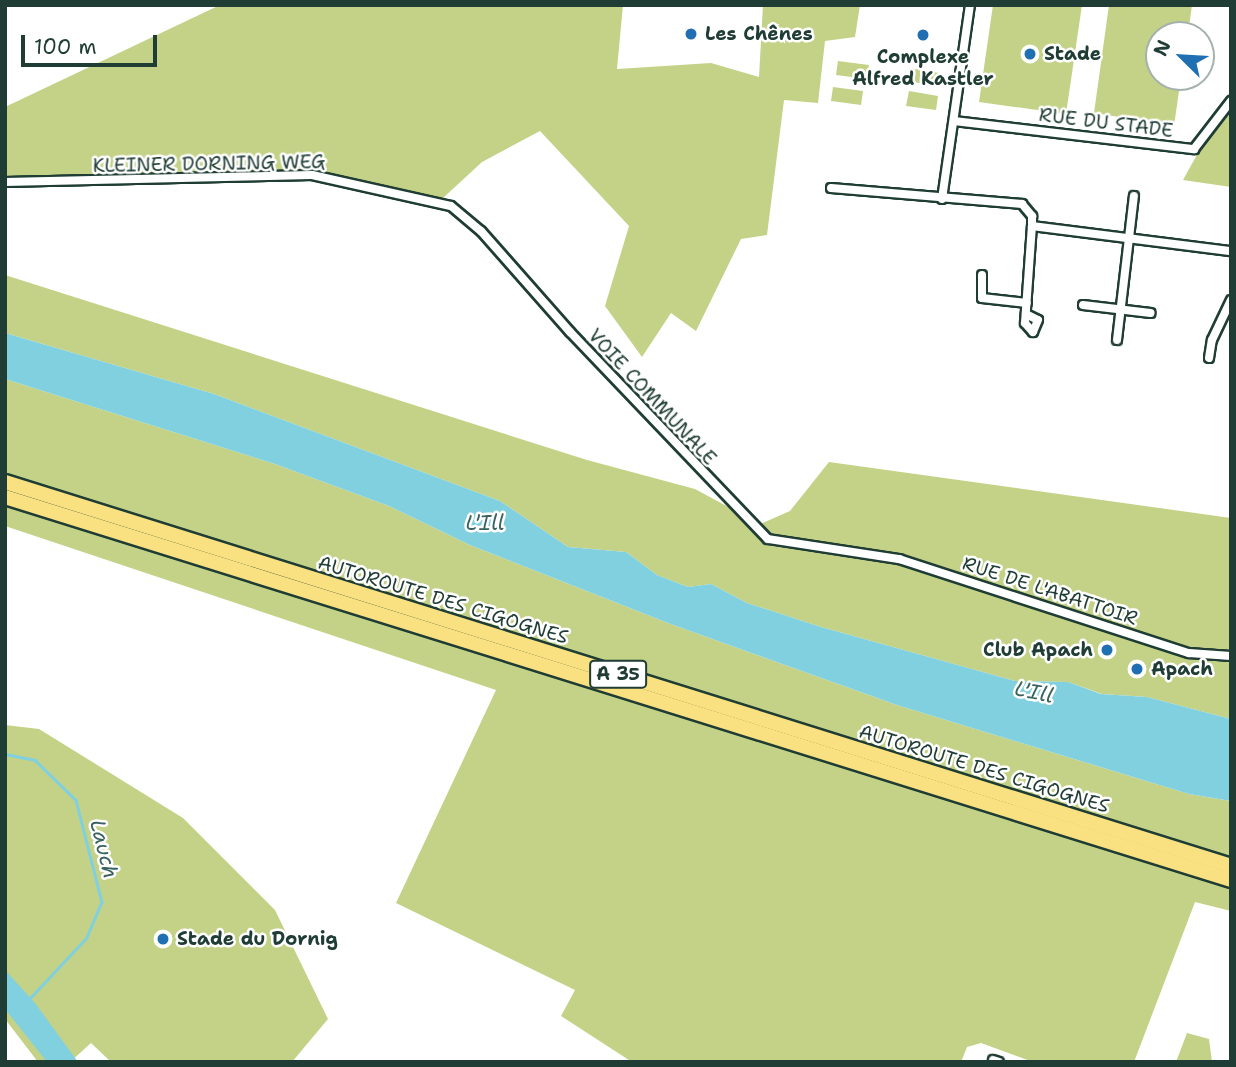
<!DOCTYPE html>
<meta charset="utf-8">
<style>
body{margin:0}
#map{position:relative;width:1236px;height:1067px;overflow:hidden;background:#fff;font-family:"Shantell Sans",sans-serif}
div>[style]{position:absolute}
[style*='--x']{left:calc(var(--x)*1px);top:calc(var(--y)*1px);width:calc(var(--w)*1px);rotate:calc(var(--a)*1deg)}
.green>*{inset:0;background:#c3d286}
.water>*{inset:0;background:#81d0df}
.stream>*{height:2.5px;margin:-1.25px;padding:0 1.25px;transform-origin:1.25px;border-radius:1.25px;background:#81d0df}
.roads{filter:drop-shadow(2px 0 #1f3d34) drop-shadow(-2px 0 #1f3d34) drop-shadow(0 2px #1f3d34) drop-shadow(0 -2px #1f3d34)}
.minor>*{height:8px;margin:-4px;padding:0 4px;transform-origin:4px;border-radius:4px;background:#fff}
.motorway>*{height:14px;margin:-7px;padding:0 7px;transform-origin:7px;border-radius:7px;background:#f9e181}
.dots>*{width:19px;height:19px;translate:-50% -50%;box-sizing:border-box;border:4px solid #fff;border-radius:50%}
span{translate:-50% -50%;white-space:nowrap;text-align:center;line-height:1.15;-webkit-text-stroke:5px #fff;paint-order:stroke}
.shield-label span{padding:2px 5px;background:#fff;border:2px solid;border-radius:5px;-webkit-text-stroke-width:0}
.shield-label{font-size:18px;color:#1f3d34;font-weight:700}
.poi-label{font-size:19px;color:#1f3d34;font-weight:700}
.left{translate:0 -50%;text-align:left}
.right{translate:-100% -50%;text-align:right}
.street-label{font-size:19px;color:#1f3d34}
.water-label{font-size:21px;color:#38625f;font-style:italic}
.frame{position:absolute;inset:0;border:7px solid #1f3d34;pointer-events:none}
.north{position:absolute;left:1145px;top:21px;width:70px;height:70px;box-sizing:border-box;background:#fff;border:2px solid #a5b1ae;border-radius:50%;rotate:294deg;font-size:19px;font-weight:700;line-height:28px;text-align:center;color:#1f3d34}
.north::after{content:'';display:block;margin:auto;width:24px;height:32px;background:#1f6fb2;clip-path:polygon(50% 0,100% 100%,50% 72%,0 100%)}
.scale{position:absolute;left:21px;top:35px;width:136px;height:32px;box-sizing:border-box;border:4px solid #1f3d34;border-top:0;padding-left:9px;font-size:21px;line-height:24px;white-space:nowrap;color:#1f3d34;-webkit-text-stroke:5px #fff;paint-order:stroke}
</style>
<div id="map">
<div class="green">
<div style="clip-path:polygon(220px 5px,623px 5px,617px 69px,711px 63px,759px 77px,763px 5px,860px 5px,855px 37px,825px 41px,818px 103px,784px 100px,767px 235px,741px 239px,696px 331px,671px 313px,642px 357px,605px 306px,629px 226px,540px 131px,482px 162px,443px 198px,308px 176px,5px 179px,5px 107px)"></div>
<div style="clip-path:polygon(993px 5px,1082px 5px,1066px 114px,979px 102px)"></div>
<div style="clip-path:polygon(1109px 5px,1192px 5px,1188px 35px,1159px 35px,1159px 77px,1181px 77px,1174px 126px,1094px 113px)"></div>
<div style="clip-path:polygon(838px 61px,869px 65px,867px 79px,836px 75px)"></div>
<div style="clip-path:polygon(909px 68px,939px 73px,937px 86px,907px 81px)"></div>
<div style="clip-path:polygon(833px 87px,863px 91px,861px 105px,831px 101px)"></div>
<div style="clip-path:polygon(909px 91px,938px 96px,936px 110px,906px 106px)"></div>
<div style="clip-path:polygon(1231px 109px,1231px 187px,1183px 180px,1199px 151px)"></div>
<div style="clip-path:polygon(5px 275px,587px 460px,695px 489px,760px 524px,790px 511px,829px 462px,1231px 518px,1231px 719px,1147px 697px,1102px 694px,1068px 682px,1015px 681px,821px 627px,747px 603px,711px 584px,688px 587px,657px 575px,626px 552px,568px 547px,500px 501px,214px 394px,5px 333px)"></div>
<div style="clip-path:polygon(5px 379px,275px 464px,389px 506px,470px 545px,668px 623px,897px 705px,1189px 794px,1231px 801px,1231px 911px,1195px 902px,1134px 1062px,1033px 1062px,981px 1043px,967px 1047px,961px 1062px,632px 1062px,561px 1016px,575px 990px,396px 903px,496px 690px,5px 526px)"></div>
<div style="clip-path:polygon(5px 725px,39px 729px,183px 818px,275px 910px,328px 1019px,292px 1062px,111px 1062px,91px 1043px,70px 1062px,38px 1062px,5px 1019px)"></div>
<div style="clip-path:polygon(1187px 1033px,1209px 1039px,1212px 1062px,1176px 1062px)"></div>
</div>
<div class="water">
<div style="clip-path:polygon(5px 333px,214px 394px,500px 501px,568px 547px,626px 552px,657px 575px,688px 587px,711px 584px,747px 603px,821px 627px,1015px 681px,1068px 682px,1101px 694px,1147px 697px,1231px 719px,1231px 801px,1189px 794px,897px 705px,668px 623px,470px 545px,389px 506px,275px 464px,5px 379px)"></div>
<div style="clip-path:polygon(5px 970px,35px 1003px,78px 1062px,47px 1062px,5px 1009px)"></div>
</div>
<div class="stream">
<div style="--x:5;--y:754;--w:31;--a:11"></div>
<div style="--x:35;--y:760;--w:57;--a:44.3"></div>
<div style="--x:76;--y:800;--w:105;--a:75.7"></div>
<div style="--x:102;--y:902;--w:39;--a:113"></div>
<div style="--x:87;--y:938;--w:83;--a:133.1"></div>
</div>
<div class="roads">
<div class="minor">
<div style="--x:954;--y:121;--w:242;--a:6.7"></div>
<div style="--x:1194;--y:149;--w:61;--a:-52.4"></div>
<div style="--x:5;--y:182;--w:307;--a:-1.3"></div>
<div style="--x:312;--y:175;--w:142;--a:12.6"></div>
<div style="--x:451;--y:206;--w:39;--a:40"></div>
<div style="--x:481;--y:231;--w:135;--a:48.6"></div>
<div style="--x:570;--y:332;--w:286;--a:46.3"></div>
<div style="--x:768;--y:539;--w:133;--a:8.7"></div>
<div style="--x:899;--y:559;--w:305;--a:18"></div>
<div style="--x:1189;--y:653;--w:42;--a:4.1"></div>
<div style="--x:831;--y:188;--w:192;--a:4.8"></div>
<div style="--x:1022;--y:204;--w:16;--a:50"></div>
<div style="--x:1032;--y:216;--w:10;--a:90"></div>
<div style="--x:1032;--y:226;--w:201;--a:7.2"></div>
<div style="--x:942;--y:199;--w:196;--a:-81.8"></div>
<div style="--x:982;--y:275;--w:23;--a:90"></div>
<div style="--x:982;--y:298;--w:45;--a:6.3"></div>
<div style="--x:1083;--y:305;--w:68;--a:6.7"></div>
<div style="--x:1026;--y:314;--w:13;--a:27"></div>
<div style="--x:1038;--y:320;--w:13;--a:113"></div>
<div style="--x:1033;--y:332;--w:12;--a:-132"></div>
<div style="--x:1025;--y:323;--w:97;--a:-85.9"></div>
<div style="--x:1117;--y:340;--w:145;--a:-83.3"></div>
<div style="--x:1209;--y:358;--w:18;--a:-81"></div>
<div style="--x:1212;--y:340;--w:44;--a:-64.6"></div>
<div style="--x:993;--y:1060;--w:6;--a:18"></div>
</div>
<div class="motorway">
<div style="--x:5;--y:482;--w:1285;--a:17.39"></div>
<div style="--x:5;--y:497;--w:1284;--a:17.35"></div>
</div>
</div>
<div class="dots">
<div style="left:691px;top:34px;background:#1f6fb2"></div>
<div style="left:923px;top:35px;background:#1f6fb2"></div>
<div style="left:1030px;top:54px;background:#1f6fb2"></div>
<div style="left:1107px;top:650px;background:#1f6fb2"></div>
<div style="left:1137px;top:669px;background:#1f6fb2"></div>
<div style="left:163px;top:939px;background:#1f6fb2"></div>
</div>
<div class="shield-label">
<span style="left:618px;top:674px">A 35</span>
</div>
<div class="poi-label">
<span class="left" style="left:705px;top:34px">Les Chênes</span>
<span class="left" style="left:1044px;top:54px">Stade</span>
<span style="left:923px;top:68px">Complexe<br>Alfred Kastler</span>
<span class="right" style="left:1093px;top:650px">Club Apach</span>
<span class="left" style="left:1151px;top:669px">Apach</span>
<span class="left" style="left:177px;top:939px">Stade du Dornig</span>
</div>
<div class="street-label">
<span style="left:1106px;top:123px;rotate:7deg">RUE DU STADE</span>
<span style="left:209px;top:164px;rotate:-1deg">KLEINER DORNING WEG</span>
<span style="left:652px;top:397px;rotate:47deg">VOIE COMMUNALE</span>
<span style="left:1050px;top:591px;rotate:18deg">RUE DE L'ABATTOIR</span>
<span style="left:443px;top:600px;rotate:17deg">AUTOROUTE DES CIGOGNES</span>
<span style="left:984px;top:769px;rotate:17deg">AUTOROUTE DES CIGOGNES</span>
</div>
<div class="water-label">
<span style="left:485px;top:523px">L'Ill</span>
<span style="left:1034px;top:692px;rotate:12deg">L'Ill</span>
<span style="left:104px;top:849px;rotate:76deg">Lauch</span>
</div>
<div class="frame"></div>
<div class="north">N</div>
<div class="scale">100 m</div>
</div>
